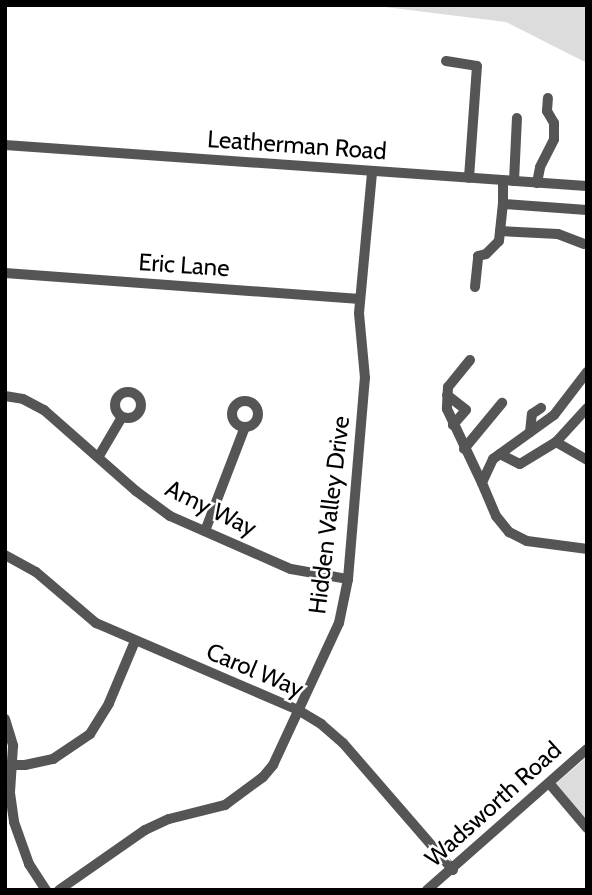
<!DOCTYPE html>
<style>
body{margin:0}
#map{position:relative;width:592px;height:895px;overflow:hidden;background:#fff;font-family:Cabin,sans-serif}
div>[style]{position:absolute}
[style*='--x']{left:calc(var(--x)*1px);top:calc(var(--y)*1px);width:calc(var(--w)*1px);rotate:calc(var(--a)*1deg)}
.green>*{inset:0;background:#dcdcdc}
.minor>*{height:10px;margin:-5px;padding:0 5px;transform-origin:5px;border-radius:5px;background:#555}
.minor>.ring{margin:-5px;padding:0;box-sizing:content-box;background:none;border:10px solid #555;border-radius:50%}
span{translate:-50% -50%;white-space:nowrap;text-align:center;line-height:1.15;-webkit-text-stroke:5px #fff;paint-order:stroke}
.street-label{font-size:24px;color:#000}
.frame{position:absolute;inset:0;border:7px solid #000;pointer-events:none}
</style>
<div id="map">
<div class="green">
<div style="clip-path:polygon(369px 5px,587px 5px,587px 63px,506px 22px)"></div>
<div style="clip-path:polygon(587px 757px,587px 823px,554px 785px)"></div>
</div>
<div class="minor">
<div style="--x:446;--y:61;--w:31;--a:9"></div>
<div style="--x:477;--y:66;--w:112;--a:94.1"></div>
<div style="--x:5;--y:145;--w:583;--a:4.03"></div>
<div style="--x:503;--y:181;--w:23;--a:90"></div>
<div style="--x:503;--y:204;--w:84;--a:4.1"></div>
<div style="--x:514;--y:181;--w:63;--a:-87.3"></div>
<div style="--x:537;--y:183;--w:16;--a:-79"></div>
<div style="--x:540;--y:167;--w:31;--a:-63"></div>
<div style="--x:554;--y:139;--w:16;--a:-90"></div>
<div style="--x:554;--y:123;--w:14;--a:-120"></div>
<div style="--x:547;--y:111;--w:13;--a:-86"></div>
<div style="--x:500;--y:231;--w:58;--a:3"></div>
<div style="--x:558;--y:234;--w:28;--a:21"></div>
<div style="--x:5;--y:273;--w:356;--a:4.2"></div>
<div style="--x:475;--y:287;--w:31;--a:-84"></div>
<div style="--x:478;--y:256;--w:8;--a:-14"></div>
<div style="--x:486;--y:254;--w:18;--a:-45"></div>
<div style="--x:499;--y:241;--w:37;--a:-84"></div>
<div style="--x:470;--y:360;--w:35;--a:129"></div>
<div style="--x:448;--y:387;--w:22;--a:93"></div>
<div style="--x:447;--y:409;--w:82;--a:64.7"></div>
<div style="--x:587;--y:372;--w:54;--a:127.5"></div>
<div style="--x:554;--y:415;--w:75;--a:144.2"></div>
<div style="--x:493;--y:459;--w:26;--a:115"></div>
<div style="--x:482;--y:483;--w:36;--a:67"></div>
<div style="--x:496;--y:516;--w:21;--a:51"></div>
<div style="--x:509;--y:532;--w:20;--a:27"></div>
<div style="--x:527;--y:541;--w:61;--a:7.6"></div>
<div class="ring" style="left:115px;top:392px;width:16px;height:16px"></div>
<div style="--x:447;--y:395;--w:24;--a:38"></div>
<div style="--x:466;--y:410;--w:20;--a:131"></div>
<div style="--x:5;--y:396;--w:18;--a:9"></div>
<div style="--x:23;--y:399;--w:24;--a:28"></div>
<div style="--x:44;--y:410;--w:123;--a:41.4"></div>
<div style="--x:136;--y:491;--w:42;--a:36.3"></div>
<div style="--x:170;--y:516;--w:132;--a:23.7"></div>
<div style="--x:291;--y:569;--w:58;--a:10"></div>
<div class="ring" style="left:232px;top:401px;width:16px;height:16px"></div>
<div style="--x:530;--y:432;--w:18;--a:-84"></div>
<div style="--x:532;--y:414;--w:11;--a:-34"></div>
<div style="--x:556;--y:442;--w:46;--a:-47.6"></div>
<div style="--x:464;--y:449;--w:60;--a:-50.4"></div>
<div style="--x:500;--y:454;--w:22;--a:27"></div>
<div style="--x:520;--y:464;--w:42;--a:-31.4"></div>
<div style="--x:556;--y:442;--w:36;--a:30"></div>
<div style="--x:99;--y:456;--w:45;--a:-59.5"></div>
<div style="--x:205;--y:531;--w:111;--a:-69"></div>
<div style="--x:5;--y:555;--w:35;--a:29"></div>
<div style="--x:36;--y:572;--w:79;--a:40.4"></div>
<div style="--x:96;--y:623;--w:220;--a:23.3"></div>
<div style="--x:298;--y:710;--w:27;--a:31"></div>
<div style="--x:321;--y:724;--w:29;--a:41"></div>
<div style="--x:343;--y:743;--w:168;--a:49.1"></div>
<div style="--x:5;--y:719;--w:28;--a:73"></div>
<div style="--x:13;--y:746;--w:47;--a:93.7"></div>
<div style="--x:10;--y:793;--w:29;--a:82"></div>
<div style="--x:14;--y:822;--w:45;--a:70.3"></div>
<div style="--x:29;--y:864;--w:31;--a:57"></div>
<div style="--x:5;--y:765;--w:20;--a:0"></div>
<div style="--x:25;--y:765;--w:29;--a:-12"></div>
<div style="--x:53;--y:759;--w:45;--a:-34"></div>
<div style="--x:90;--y:734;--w:36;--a:-58"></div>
<div style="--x:109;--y:703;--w:67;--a:-67.2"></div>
<div style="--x:549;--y:783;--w:59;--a:49.8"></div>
<div style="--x:59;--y:890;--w:105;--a:-34.9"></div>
<div style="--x:145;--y:830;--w:26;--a:-25"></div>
<div style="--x:169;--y:819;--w:58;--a:-14"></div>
<div style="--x:225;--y:805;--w:47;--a:-36.4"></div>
<div style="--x:263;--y:777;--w:16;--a:-50"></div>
<div style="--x:273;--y:765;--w:157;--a:-65.1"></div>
<div style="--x:339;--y:623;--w:45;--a:-78.4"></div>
<div style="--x:348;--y:579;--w:202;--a:-85.2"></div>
<div style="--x:365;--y:378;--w:65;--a:-95.3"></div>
<div style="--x:359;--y:313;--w:142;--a:-84.7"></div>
<div style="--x:427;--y:890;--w:213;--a:-41.4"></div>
</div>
<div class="street-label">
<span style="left:297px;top:145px;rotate:4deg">Leatherman Road</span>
<span style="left:184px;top:265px;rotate:4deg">Eric Lane</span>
<span style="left:211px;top:508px;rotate:26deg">Amy Way</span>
<span style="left:329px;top:515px;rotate:-83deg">Hidden Valley Drive</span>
<span style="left:255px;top:670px;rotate:23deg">Carol Way</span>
<span style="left:493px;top:804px;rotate:-42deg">Wadsworth Road</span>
</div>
<div class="frame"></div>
</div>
